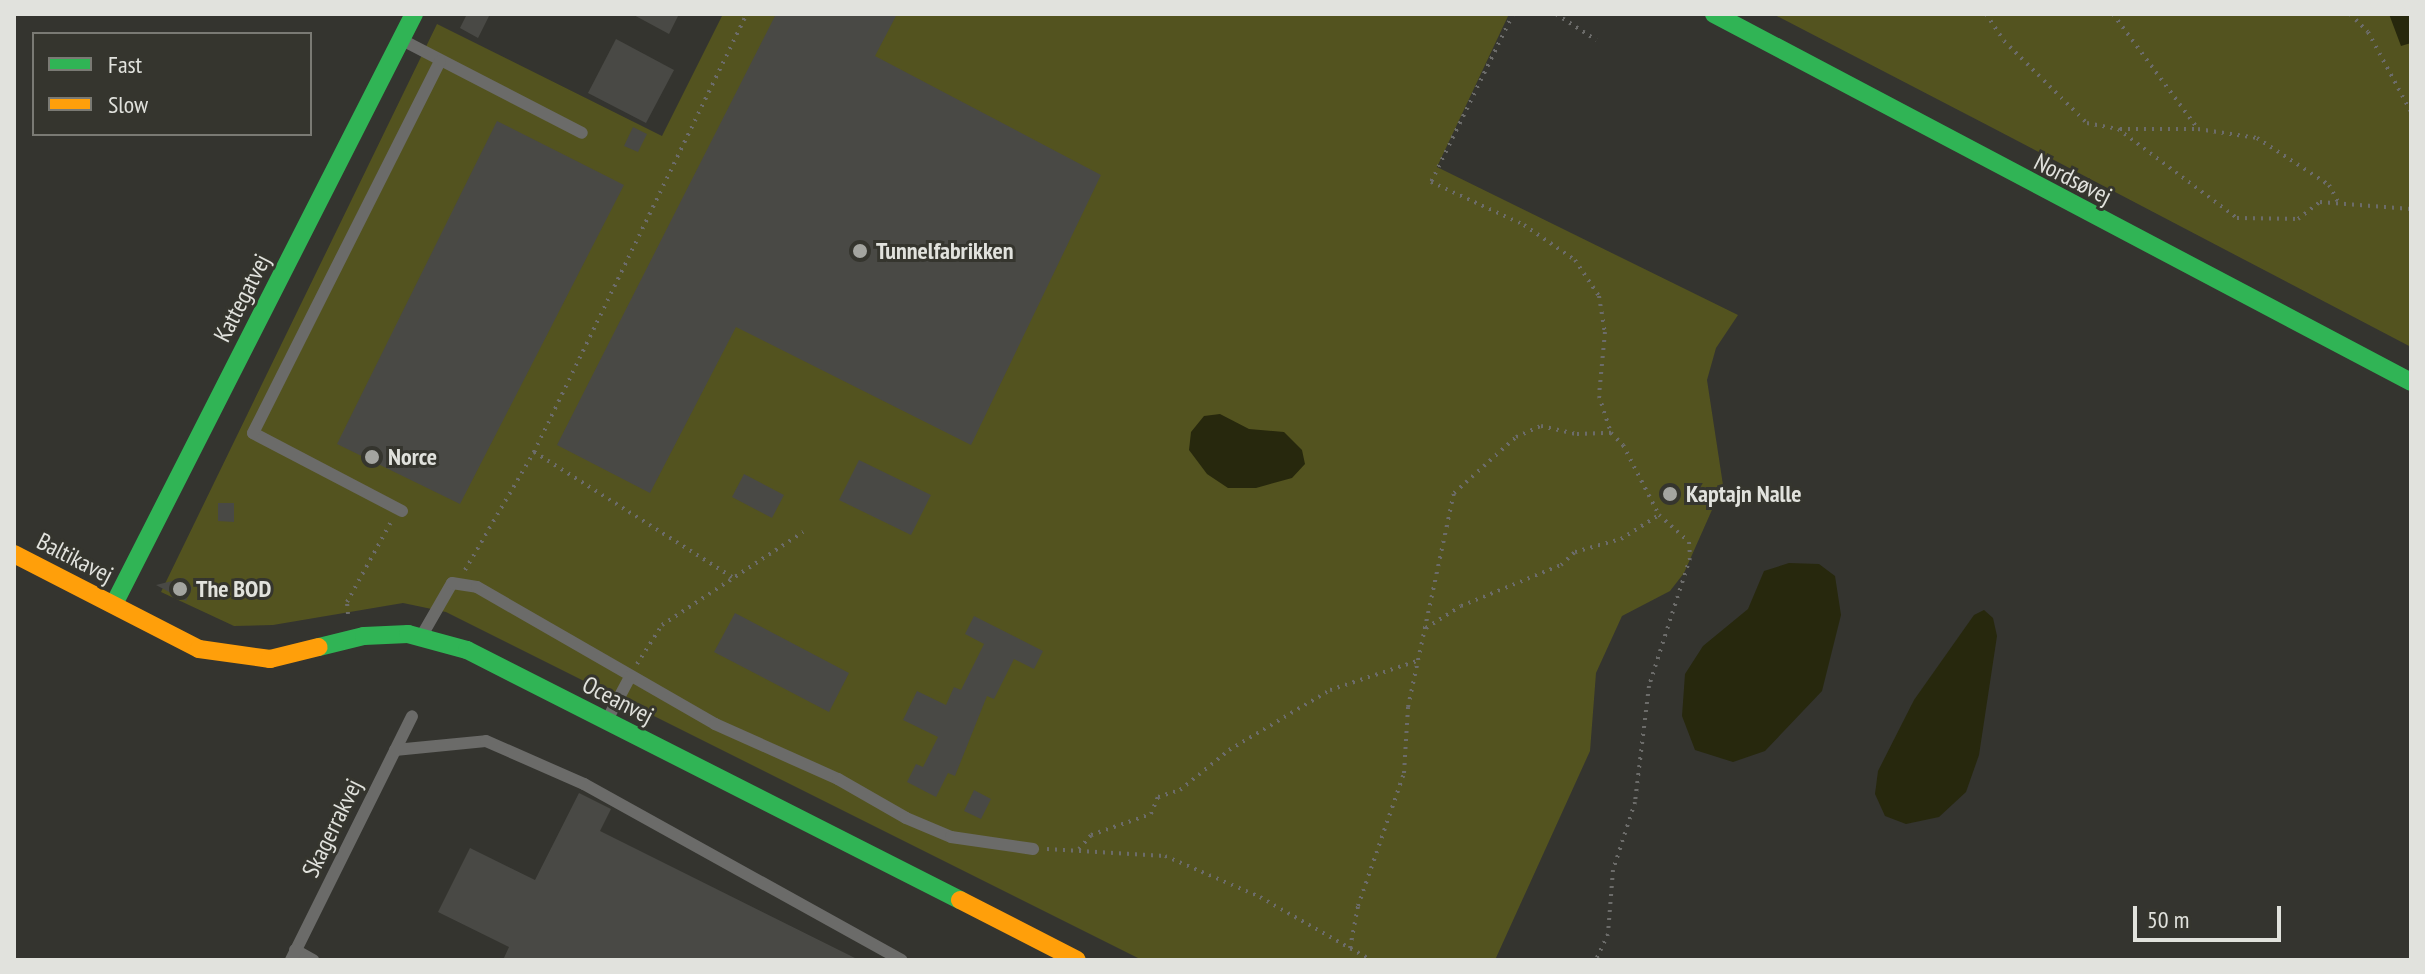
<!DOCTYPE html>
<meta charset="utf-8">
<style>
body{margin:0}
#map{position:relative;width:2425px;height:974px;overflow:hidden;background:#34342f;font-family:"PT Sans Narrow",sans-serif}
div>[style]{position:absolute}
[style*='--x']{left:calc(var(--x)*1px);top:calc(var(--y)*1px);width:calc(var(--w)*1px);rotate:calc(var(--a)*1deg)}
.green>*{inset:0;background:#53531f}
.water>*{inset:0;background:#27280d}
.building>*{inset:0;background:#494945}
.path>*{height:4px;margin-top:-2px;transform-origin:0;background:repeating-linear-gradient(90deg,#6c6c6a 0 2px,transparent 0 8px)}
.lane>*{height:12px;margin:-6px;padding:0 6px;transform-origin:6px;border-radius:6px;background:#6b6b69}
.fast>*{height:18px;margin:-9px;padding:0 9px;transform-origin:9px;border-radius:9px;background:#30b455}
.slow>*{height:18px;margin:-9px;padding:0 9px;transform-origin:9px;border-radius:9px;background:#ff9f0a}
.dots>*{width:22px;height:22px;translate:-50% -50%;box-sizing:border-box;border:4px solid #35352e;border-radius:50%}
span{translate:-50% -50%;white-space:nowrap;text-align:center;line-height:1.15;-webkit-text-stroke:6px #35352e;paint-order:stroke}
.street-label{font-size:24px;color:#e1e2dd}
.poi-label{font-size:24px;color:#e1e2dd;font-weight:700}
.left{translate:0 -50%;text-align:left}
.frame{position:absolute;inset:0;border:16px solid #e1e2dd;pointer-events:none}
.legend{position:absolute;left:32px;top:32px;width:280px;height:104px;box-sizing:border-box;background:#35352e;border:2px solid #7a7a74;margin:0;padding:10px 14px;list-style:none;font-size:24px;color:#e1e2dd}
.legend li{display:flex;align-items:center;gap:16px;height:40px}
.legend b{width:40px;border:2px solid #7a7a74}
.scale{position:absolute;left:2133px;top:906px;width:148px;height:36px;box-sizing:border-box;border:4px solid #e1e2dd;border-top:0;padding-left:10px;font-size:24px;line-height:28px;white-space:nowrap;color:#e1e2dd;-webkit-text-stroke:6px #35352e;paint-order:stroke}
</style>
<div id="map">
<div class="green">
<div style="clip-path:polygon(723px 14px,1509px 14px,1437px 167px,1738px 315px,1716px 348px,1707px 380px,1723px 485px,1684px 573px,1670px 591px,1622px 616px,1596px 673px,1590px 751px,1495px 960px,1142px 960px,446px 612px,403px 603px,273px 625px,234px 626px,161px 592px,437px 24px,662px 136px)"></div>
<div style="clip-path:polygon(1773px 14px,2411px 14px,2411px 347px,1989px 126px)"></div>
</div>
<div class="water">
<div style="clip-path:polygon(2389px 14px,2411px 14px,2411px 43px,2401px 46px)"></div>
<div style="clip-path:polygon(1220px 414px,1249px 429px,1284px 432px,1302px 450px,1305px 464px,1292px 478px,1256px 488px,1228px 488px,1207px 474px,1189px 450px,1191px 432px,1204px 416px)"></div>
<div style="clip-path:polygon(1789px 563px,1819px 564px,1835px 576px,1841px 615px,1822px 691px,1765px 751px,1733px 762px,1695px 750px,1682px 716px,1685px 674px,1703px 646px,1748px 609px,1764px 571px)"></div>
<div style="clip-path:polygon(1984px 610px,1993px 618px,1997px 636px,1979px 755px,1966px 792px,1939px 817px,1906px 824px,1885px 816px,1875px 794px,1878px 771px,1914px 700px,1974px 615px)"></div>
</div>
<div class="building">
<div style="clip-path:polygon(467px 14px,490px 14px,478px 38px,460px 28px)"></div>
<div style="clip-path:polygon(632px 14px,679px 14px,669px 34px)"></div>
<div style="clip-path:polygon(776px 14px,897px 14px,875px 56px,1101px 175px,971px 445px,736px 327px,650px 493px,557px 445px)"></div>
<div style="clip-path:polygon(616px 39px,674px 70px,646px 123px,588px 93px)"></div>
<div style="clip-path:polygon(497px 121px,624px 185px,460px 504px,337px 444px)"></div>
<div style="clip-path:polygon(633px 127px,647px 134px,638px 152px,624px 146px)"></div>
<div style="clip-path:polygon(859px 460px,931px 495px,911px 535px,839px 500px)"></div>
<div style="clip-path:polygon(744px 474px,784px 495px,772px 518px,732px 497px)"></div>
<div style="clip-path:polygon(218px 503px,234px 503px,234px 522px,218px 521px)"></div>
<div style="clip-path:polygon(184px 578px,192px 588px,186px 601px,156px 585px)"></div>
<div style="clip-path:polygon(735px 613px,849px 673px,829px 712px,714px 652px)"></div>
<div style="clip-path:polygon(974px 616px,1043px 651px,1034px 669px,1014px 659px,994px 699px,987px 696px,955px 776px,948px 773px,936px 797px,907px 782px,916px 764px,923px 767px,938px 737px,903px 720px,917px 691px,946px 705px,954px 687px,961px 690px,984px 644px,965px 634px)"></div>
<div style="clip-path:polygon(974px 790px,991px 799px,981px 819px,964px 811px)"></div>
<div style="clip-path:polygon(579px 793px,611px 809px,600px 831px,859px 960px,503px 960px,509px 947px,438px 912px,470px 848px,535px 880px)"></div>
</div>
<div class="path">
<div style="--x:1513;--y:14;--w:187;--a:116"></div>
<div style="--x:1431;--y:182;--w:102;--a:24.8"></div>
<div style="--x:1524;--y:225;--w:62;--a:34.5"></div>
<div style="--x:1575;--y:260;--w:43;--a:56.3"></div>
<div style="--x:1599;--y:296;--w:36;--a:81"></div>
<div style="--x:1605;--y:332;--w:64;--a:95.4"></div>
<div style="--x:1599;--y:396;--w:39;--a:72"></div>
<div style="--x:1611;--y:433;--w:17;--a:45"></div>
<div style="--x:1623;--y:445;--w:79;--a:62.8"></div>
<div style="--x:1659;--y:515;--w:40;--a:42"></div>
<div style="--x:1689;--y:542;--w:16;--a:86"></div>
<div style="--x:1690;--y:558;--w:134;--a:107.8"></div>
<div style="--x:1649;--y:686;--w:117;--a:96.9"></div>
<div style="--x:1635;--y:802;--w:71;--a:107.9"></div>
<div style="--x:1613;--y:870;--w:64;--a:94.5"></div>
<div style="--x:1608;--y:934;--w:29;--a:115"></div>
<div style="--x:1556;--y:14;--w:48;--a:33"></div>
<div style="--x:1986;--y:14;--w:32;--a:56"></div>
<div style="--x:2004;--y:41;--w:117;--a:44.7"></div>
<div style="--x:2087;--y:123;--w:32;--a:11"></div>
<div style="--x:2118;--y:129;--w:149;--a:36.8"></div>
<div style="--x:2237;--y:218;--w:61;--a:0.9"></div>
<div style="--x:2298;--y:219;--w:28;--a:-38"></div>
<div style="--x:2320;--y:202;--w:91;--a:4.4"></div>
<div style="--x:2113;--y:14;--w:143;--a:53.5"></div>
<div style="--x:2198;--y:129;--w:60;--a:8.7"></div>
<div style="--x:2257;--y:138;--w:86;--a:33.1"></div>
<div style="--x:2329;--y:185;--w:19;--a:62"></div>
<div style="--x:2350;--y:14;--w:25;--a:45"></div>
<div style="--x:2368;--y:32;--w:91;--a:61.7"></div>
<div style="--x:2120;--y:129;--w:78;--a:0"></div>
<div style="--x:465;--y:570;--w:137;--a:-59.7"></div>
<div style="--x:732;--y:577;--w:234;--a:-147.7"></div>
<div style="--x:534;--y:452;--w:487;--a:-64.1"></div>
<div style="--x:348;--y:614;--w:12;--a:-95"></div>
<div style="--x:347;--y:602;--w:91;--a:-61.2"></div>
<div style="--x:1426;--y:628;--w:41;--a:-32.2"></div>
<div style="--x:1461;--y:606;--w:108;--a:-22.3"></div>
<div style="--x:1561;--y:565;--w:19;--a:-43"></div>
<div style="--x:1575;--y:552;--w:48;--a:-15.8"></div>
<div style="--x:1621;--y:539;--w:45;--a:-32.3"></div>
<div style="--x:637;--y:664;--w:46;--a:-57.3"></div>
<div style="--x:662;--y:625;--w:169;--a:-33.4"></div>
<div style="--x:1047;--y:849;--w:118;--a:3.4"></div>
<div style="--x:1165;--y:856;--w:103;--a:23.3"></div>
<div style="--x:1260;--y:897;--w:128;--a:29.6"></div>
<div style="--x:1079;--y:849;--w:18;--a:-49"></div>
<div style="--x:1091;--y:835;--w:64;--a:-19.3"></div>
<div style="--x:1151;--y:814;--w:18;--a:-68"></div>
<div style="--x:1158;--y:797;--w:23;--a:-18"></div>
<div style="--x:1180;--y:790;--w:63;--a:-39.2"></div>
<div style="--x:1229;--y:750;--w:117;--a:-30.7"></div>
<div style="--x:1330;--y:690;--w:92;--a:-18.4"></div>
<div style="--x:1350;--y:948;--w:43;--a:-79.2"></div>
<div style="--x:1358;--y:906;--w:141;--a:-70.9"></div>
<div style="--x:1404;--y:773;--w:66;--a:-86.5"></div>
<div style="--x:1408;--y:707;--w:219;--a:-77.9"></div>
<div style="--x:1454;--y:493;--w:84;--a:-42.1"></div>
<div style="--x:1516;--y:437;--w:27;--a:-24"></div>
<div style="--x:1541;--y:426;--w:37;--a:13"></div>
<div style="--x:1577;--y:434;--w:34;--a:-2"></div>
</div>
<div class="lane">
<div style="--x:404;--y:41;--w:200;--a:27.3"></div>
<div style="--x:402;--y:511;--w:168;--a:-152.4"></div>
<div style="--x:253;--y:433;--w:416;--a:-63.3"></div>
<div style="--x:421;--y:637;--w:62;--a:-60.1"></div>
<div style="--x:452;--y:583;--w:25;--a:9"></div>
<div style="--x:477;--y:587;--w:275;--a:29.9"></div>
<div style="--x:715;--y:724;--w:135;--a:24.1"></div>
<div style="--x:838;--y:779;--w:78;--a:29.8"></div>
<div style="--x:906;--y:818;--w:49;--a:22.9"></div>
<div style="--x:951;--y:837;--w:83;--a:8.3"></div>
<div style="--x:607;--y:720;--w:49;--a:-61.9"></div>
<div style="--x:395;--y:750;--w:91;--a:-5.6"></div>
<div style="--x:486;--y:741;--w:107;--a:23.7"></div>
<div style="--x:584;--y:784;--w:363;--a:29"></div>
<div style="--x:295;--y:950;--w:21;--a:29"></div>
<div style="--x:291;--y:960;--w:272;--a:-63.6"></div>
</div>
<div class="fast">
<div style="--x:1714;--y:14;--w:788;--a:27.83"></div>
<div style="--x:114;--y:604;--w:662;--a:-63.05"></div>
<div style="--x:319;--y:647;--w:46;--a:-13.7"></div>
<div style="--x:364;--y:636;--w:44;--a:-2.6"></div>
<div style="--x:408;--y:634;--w:61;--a:15.2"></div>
<div style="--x:467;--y:650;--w:553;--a:26.89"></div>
</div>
<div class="slow">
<div style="--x:14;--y:554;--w:208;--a:27.2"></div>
<div style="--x:199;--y:649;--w:72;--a:8"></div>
<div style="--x:270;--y:659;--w:50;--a:-13.8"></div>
<div style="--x:960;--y:900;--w:131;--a:27.1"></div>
</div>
<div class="dots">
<div style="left:860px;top:251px;background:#a4a5a0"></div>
<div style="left:372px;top:457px;background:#a4a5a0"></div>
<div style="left:1670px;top:494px;background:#a4a5a0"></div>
<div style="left:180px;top:589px;background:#a4a5a0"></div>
</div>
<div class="street-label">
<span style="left:2073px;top:179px;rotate:27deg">Nordsøvej</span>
<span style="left:242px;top:298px;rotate:-63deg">Kattegatvej</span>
<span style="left:75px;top:558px;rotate:27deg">Baltikavej</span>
<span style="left:618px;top:700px;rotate:27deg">Oceanvej</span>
<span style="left:332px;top:828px;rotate:-64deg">Skagerrakvej</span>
</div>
<div class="poi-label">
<span class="left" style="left:876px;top:251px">Tunnelfabrikken</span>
<span class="left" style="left:388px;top:457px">Norce</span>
<span class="left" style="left:1686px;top:494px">Kaptajn Nalle</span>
<span class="left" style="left:196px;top:589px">The BOD</span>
</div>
<div class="frame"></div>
<ul class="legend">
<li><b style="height:10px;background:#30b455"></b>Fast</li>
<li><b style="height:10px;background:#ff9f0a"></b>Slow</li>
</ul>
<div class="scale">50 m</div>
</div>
